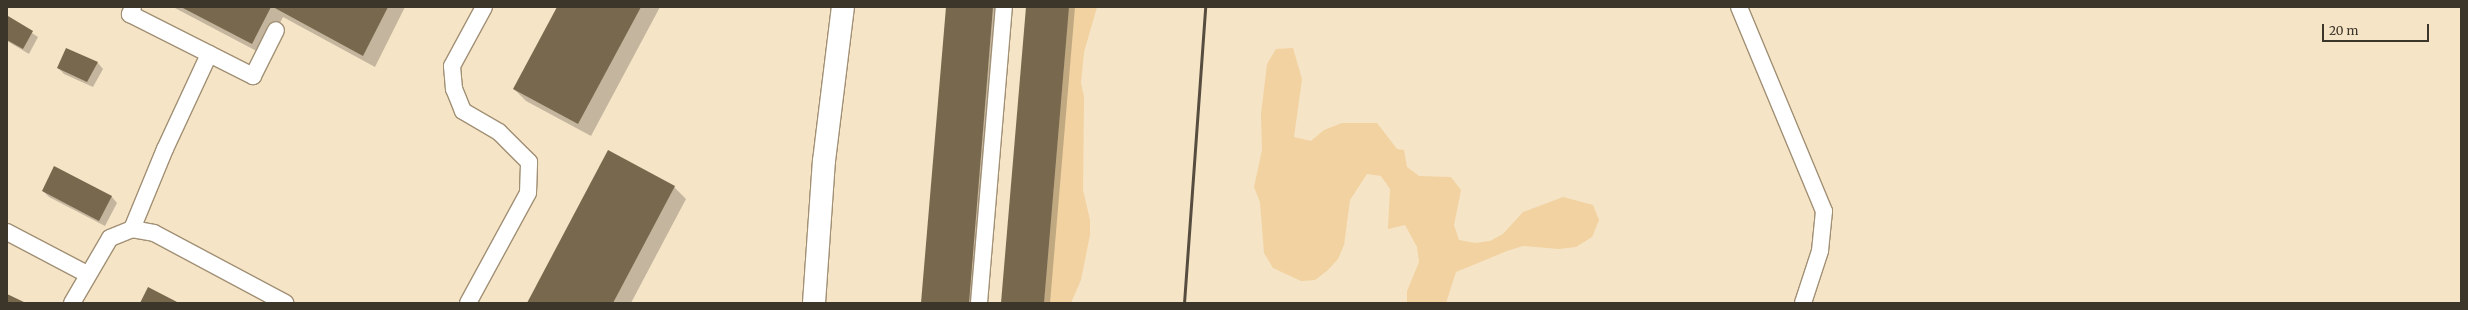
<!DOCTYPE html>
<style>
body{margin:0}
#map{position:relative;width:2468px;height:310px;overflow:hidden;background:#f6e4c6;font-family:Merriweather,serif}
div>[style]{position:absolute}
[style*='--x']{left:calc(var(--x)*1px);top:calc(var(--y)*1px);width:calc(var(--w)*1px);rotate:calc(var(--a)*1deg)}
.green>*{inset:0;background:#f1d2a0}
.shadow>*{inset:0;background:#0003}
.building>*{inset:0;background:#78684d}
.roads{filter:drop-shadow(1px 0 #a19075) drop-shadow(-1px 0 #a19075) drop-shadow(0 1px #a19075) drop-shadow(0 -1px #a19075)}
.lane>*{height:16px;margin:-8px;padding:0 8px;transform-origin:8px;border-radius:8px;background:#fff}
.street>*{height:22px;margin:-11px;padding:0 11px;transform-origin:11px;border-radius:11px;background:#fff}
.rail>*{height:3px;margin:-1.5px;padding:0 1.5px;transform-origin:1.5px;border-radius:1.5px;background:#564d40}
span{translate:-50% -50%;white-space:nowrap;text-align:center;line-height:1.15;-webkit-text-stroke:4px #f6e4c6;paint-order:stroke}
.frame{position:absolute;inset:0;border:8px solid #3c352a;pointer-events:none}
.scale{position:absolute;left:2322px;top:24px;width:107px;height:18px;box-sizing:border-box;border:2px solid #3c352a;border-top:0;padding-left:5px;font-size:12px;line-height:14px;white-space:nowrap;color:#3c352a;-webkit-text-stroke:3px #f6e4c6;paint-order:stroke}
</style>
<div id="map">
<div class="green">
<div style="clip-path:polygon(1069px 7px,1097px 7px,1084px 52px,1081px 83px,1084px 97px,1083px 190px,1090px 220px,1090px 235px,1081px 280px,1071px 303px,1044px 303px)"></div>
<div style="clip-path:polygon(1293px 48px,1302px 79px,1294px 137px,1311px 141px,1324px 130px,1342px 123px,1377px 123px,1397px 149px,1404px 150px,1407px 167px,1419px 176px,1451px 177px,1461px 190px,1454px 225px,1459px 240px,1475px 243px,1490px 241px,1503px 234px,1523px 212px,1563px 197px,1593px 205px,1599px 220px,1592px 237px,1576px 247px,1559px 249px,1523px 246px,1507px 251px,1456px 272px,1446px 303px,1407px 303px,1407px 291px,1419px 262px,1417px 247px,1405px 225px,1388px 229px,1390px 189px,1381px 176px,1367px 174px,1350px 200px,1344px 245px,1338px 259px,1328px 270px,1315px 280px,1301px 281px,1273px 268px,1264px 253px,1260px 202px,1254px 187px,1262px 150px,1261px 114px,1267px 64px,1276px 49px)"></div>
</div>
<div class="shadow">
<div style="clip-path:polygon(405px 7px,375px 67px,283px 17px,264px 55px,173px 7px)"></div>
<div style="clip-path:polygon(558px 7px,660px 7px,591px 136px,526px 101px,514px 89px)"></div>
<div style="clip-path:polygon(947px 7px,999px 7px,974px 303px,922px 303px)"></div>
<div style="clip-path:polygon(1027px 7px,1075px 7px,1050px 303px,1002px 303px)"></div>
<div style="clip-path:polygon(9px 18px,38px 37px,29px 54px,7px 41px)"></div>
<div style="clip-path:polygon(67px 50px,98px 63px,103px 69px,93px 87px,64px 74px,58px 68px)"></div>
<div style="clip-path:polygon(55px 167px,112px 197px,117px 203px,105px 226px,49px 197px,43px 191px)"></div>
<div style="clip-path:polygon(674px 187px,686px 199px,631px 303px,529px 303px)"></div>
</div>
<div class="building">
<div style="clip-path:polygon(181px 7px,271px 7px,252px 44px)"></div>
<div style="clip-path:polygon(273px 7px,388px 7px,363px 56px)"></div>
<div style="clip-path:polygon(557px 7px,641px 7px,578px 124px,513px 89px)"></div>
<div style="clip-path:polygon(946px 7px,993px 7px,969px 303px,921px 303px)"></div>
<div style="clip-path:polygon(1026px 7px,1069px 7px,1044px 303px,1001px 303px)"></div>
<div style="clip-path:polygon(8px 16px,33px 31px,23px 49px,7px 40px)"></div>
<div style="clip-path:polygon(66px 48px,98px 62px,87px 82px,57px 68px)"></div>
<div style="clip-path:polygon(608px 150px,675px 186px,613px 303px,527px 303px)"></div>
<div style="clip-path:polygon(54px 166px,112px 196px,99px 221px,42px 191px)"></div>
<div style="clip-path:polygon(148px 287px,179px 303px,140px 303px)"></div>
<div style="clip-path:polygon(7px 294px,26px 303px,7px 303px)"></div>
</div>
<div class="roads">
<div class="lane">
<div style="--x:133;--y:7;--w:8;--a:113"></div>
<div style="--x:130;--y:14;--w:138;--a:26.8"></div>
<div style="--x:253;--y:76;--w:51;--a:-63.4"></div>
<div style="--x:1739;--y:7;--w:221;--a:67.4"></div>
<div style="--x:1824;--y:211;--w:40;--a:95.7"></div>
<div style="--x:1820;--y:251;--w:55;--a:108.1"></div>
<div style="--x:132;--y:229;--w:87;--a:-67.6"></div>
<div style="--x:165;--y:149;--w:105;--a:-65.1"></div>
<div style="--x:7;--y:232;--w:90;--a:27.7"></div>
<div style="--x:72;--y:303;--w:75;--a:-59.7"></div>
<div style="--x:110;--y:238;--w:24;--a:-22"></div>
<div style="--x:132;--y:229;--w:22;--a:10"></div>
<div style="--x:154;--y:233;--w:149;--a:28.1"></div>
<div style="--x:468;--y:303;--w:125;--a:-61.4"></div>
<div style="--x:528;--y:193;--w:31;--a:-88"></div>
<div style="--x:529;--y:162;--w:42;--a:-135"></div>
<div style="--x:499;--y:132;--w:42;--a:-149.7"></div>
<div style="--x:463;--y:111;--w:24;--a:-112"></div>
<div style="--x:454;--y:89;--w:23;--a:-95"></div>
<div style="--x:452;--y:66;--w:67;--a:-61.5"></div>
<div style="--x:979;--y:303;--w:297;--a:-85.2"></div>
</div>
<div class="street">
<div style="--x:814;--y:303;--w:142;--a:-86"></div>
<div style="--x:824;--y:161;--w:155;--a:-83"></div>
</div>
</div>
<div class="rail">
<div style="--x:1184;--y:303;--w:297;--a:-85.9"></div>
</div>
<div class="frame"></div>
<div class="scale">20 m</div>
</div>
